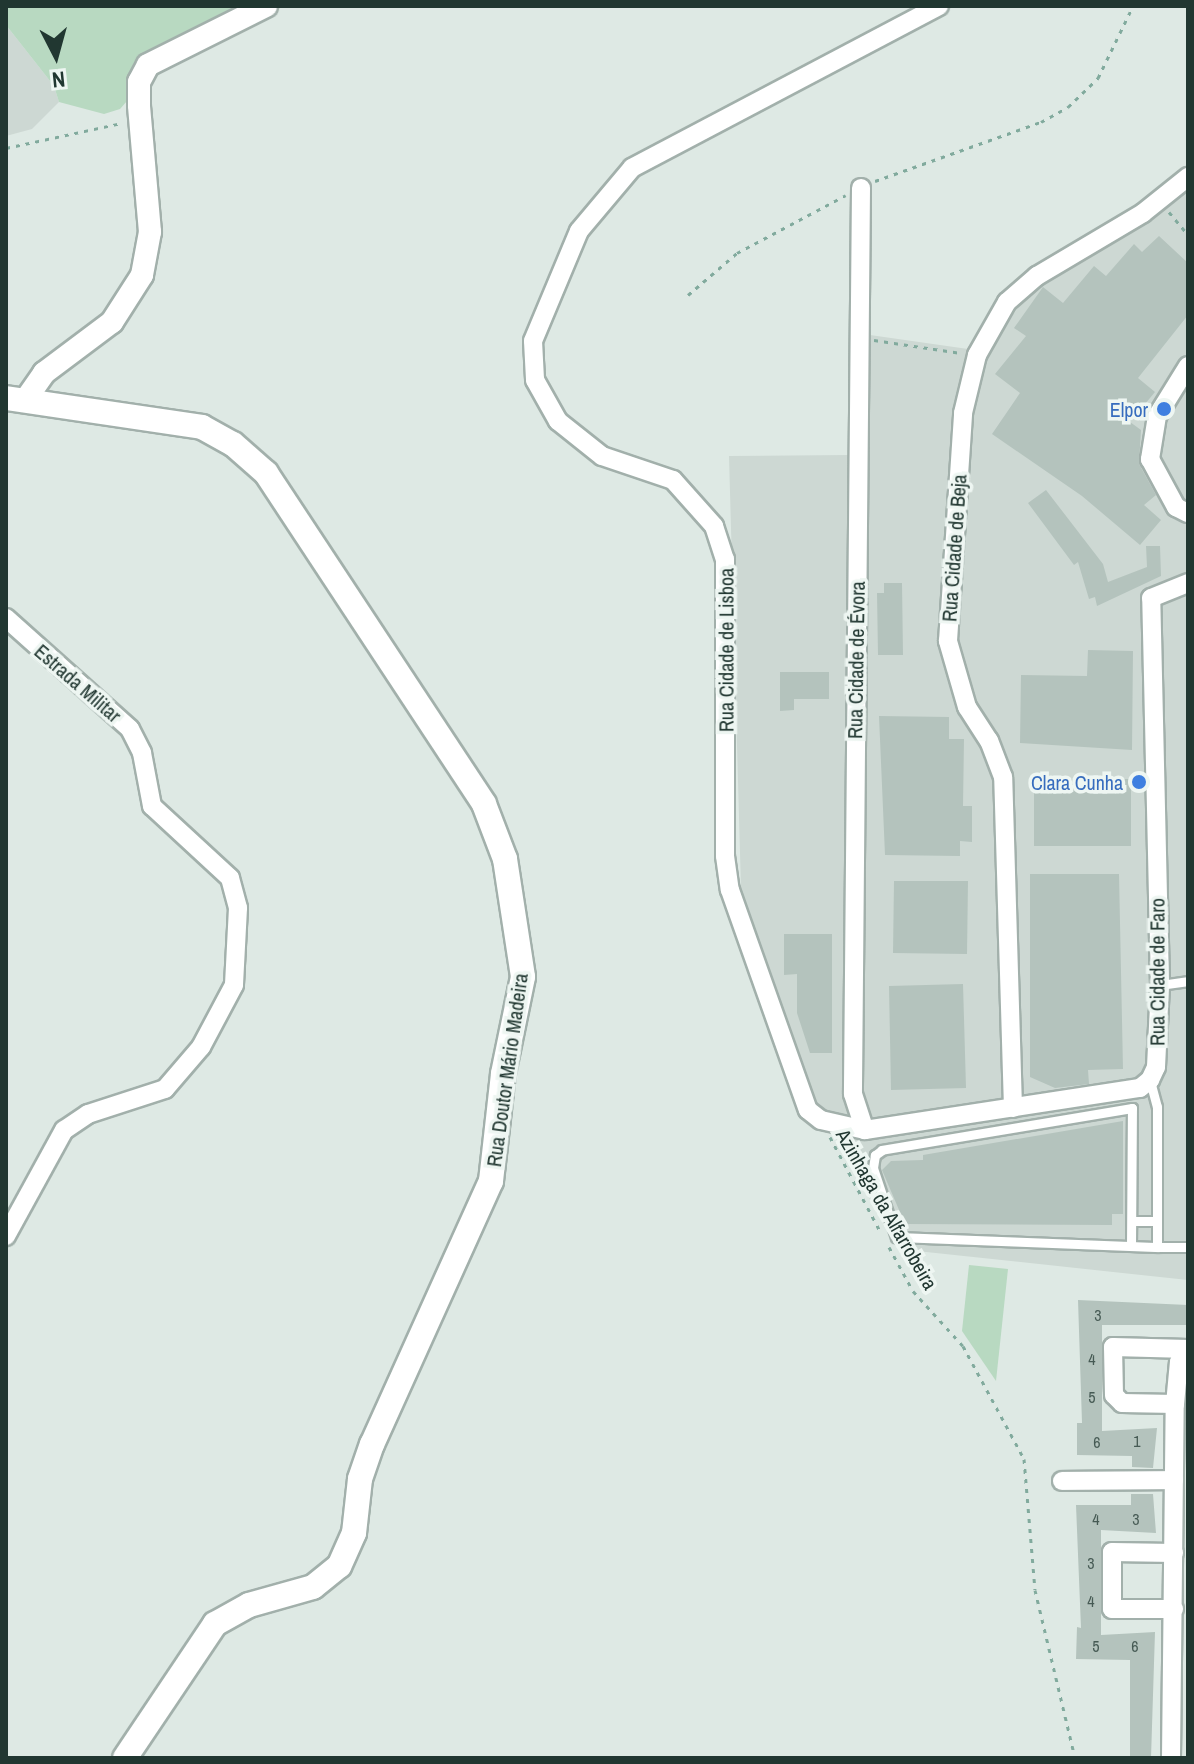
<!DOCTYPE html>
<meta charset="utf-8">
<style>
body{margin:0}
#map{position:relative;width:1194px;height:1764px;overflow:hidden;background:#dee9e4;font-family:"Archivo Narrow",sans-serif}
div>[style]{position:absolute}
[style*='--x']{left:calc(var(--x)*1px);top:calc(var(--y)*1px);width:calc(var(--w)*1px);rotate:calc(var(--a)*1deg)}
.built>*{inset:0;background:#cdd8d3}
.green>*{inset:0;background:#b8d9c1}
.building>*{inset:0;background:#b4c3bd}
.path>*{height:3px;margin-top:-1.5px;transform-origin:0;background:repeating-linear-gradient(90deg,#81aa9d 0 4px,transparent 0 10px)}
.roads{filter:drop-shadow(2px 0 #a2b0ab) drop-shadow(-2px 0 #a2b0ab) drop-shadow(0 2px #a2b0ab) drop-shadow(0 -2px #a2b0ab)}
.service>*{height:9px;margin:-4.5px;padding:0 4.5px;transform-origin:4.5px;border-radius:4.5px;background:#fff}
.minor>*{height:18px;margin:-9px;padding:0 9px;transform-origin:9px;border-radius:9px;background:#fff}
.tertiary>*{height:22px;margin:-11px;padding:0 11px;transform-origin:11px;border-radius:11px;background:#fff}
.secondary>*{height:24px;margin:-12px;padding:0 12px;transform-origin:12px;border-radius:12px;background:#fff}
.dots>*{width:22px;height:22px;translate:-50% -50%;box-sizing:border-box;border:4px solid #eef6f2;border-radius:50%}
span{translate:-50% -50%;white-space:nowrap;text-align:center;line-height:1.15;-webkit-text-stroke:7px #eef6f2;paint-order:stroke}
.number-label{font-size:16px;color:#465a54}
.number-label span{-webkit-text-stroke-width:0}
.shop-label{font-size:20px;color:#366cbe}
.right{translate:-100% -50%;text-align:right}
.street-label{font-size:20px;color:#213731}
.frame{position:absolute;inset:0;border:8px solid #213731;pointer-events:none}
.north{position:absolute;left:16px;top:16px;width:80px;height:80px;-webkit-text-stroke:6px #eef6f2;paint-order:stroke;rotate:174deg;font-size:22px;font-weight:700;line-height:32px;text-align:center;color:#213731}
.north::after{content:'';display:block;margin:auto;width:28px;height:36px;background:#213731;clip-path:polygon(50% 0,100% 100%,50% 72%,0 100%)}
</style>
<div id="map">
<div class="built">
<div style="clip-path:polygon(6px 25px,54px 86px,59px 102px,32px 129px,6px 136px)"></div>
<div style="clip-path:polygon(1188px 189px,1188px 1280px,898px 1249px,806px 1086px,741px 889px,729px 456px,849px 455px,849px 332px,968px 349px,996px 336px,1040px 280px,1155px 215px)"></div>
</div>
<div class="green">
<div style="clip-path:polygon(6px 6px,245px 6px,185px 35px,120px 109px,104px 114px,59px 102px,54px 86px,6px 25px)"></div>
<div style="clip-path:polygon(969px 1265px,1008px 1269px,996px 1381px,962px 1331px)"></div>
</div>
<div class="building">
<div style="clip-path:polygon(1159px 236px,1188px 263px,1188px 315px,1138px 378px,1155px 392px,1130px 422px,1141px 430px,1139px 464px,1156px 495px,1144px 505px,1161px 520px,1140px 545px,1082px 496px,992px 434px,1020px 393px,995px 374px,1026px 336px,1014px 328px,1043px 287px,1063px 303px,1094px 266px,1106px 276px,1134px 244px,1142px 252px)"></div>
<div style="clip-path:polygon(1046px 490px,1103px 564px,1108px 582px,1147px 567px,1146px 546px,1160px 546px,1161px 576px,1097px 606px,1095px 597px,1089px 599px,1078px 562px,1074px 565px,1028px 503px)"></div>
<div style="clip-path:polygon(884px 583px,902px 583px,903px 655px,878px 655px,877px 593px,884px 593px)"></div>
<div style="clip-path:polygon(1088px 650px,1133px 651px,1132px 750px,1020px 743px,1021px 675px,1087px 676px)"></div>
<div style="clip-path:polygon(780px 672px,829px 672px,829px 699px,794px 699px,794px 710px,780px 711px)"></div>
<div style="clip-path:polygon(879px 716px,949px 717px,949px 739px,964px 739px,963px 806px,972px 806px,972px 842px,960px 841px,960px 856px,885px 855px)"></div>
<div style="clip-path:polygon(1034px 779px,1131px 779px,1131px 846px,1034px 846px)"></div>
<div style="clip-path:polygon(1030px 874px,1119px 874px,1123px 1069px,1088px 1070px,1089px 1084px,1055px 1088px,1030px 1077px)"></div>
<div style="clip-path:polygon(894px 881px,968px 881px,967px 954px,893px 953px)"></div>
<div style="clip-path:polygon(784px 934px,832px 934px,832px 1053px,810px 1053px,797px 1013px,797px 974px,784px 975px)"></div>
<div style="clip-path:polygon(963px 984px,966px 1088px,891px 1090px,889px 986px)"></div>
<div style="clip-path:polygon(1123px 1121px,1123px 1214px,1112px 1214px,1112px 1225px,905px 1224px,882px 1170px,891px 1161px,923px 1160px,923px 1155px)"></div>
<div style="clip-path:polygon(1078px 1300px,1188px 1305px,1188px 1325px,1102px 1325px,1102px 1431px,1157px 1428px,1153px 1468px,1132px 1467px,1132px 1456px,1077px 1455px,1077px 1423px,1082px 1423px)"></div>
<div style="clip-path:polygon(1131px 1494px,1153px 1494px,1156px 1533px,1101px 1530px,1101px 1635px,1155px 1632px,1151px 1758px,1130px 1758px,1130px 1660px,1076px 1659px,1077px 1627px,1081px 1628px,1076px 1505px,1131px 1505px)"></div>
</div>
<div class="path">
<div style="--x:6;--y:148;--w:119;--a:-12.2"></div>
<div style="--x:875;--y:181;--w:176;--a:-19.6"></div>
<div style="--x:1041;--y:122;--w:31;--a:-29"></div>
<div style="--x:1068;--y:107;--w:42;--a:-44"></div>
<div style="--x:1098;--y:78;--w:80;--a:-64.1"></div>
<div style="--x:1169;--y:212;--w:30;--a:50"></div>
<div style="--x:688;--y:295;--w:65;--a:-40.6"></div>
<div style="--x:737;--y:253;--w:123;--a:-28"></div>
<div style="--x:874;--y:340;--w:88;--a:8.5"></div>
<div style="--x:830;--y:1137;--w:109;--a:62"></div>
<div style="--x:889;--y:1247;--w:50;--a:61.4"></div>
<div style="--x:913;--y:1291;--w:74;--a:47.7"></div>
<div style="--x:963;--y:1346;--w:128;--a:61.6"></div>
<div style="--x:1024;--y:1459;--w:131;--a:85.2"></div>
<div style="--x:1035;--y:1590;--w:173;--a:76.6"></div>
</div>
<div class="roads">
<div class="service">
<div style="--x:1160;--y:985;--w:28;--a:-8"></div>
<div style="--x:1132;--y:1221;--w:25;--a:0"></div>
<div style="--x:1131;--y:1246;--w:138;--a:-89.6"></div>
<div style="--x:1132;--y:1108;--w:254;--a:170.5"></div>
<div style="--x:882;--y:1150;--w:9;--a:144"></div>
<div style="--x:875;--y:1155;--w:13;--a:99"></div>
<div style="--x:873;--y:1168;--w:73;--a:71.6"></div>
<div style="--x:896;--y:1237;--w:261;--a:2.2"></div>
<div style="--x:1157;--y:1247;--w:140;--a:-90"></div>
<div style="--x:1157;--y:1107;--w:28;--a:-105"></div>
<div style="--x:1157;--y:1247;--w:31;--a:0"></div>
</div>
<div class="minor">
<div style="--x:939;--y:6;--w:347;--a:152.2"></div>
<div style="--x:632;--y:168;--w:82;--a:130.1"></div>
<div style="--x:579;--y:231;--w:119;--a:112.7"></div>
<div style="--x:533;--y:341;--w:39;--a:87"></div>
<div style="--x:535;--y:380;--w:47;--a:60.7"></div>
<div style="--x:558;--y:421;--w:56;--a:38.5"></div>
<div style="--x:602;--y:456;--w:75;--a:18.7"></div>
<div style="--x:673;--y:480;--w:62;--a:48.3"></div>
<div style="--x:714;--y:526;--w:35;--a:72"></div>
<div style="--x:725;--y:559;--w:297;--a:90"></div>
<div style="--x:725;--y:856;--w:34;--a:82"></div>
<div style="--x:730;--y:890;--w:233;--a:70.5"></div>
<div style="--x:808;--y:1110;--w:16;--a:38"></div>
<div style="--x:821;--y:1120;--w:45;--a:12.8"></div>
<div style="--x:865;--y:1130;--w:278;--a:-8.7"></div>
<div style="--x:1140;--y:1088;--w:13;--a:-39"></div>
<div style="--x:1150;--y:1080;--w:14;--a:-65"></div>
<div style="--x:1156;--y:1067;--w:82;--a:-87.2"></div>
<div style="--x:1160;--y:985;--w:387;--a:-91.3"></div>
<div style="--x:1151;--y:598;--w:40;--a:-22"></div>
<div style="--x:861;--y:188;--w:906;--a:90.51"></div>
<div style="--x:853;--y:1094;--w:38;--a:72"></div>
<div style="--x:1188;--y:366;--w:59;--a:121.8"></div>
<div style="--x:1157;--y:416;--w:44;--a:99.2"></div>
<div style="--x:1150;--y:459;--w:55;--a:61.6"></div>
<div style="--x:1176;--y:507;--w:13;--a:27"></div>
<div style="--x:6;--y:618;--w:166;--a:41.8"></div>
<div style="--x:130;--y:729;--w:27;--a:63"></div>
<div style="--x:142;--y:753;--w:54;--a:79.3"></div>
<div style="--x:152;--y:806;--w:106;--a:42.7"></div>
<div style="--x:230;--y:878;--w:31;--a:75"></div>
<div style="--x:238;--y:908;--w:77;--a:93"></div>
<div style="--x:234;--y:985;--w:70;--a:118"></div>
<div style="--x:201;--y:1047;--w:55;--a:130.6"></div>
<div style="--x:165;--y:1089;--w:81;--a:162"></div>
<div style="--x:88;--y:1114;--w:29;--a:146"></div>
<div style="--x:64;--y:1130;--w:121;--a:118.7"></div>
<div style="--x:1013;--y:1108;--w:331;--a:-91.7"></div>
<div style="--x:1003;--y:777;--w:39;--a:-111"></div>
<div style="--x:989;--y:741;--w:40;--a:-122.9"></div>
<div style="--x:967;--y:707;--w:69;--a:-106.1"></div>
<div style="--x:948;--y:641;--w:228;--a:-86.2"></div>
<div style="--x:963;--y:413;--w:60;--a:-76.4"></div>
<div style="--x:977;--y:355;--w:61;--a:-60.5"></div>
<div style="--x:1007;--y:302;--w:40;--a:-41"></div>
<div style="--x:1037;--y:276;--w:123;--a:-30.7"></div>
<div style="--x:1143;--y:213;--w:58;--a:-38.7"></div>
<div style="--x:1175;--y:1404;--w:53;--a:-178.9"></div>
<div style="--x:1122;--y:1403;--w:11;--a:-135"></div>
<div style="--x:1114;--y:1395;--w:48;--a:-91.2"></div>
<div style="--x:1113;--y:1347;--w:75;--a:1.5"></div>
<div style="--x:1062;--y:1481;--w:112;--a:-0.5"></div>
<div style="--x:1174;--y:1609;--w:62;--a:180"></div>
<div style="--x:1112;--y:1609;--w:57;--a:-90"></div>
<div style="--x:1112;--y:1552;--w:62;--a:0.9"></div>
<div style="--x:1171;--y:1758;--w:354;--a:-89.4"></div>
<div style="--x:1175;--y:1404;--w:42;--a:-84.6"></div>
<div style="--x:1179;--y:1362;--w:16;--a:-55"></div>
</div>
<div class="tertiary">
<div style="--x:26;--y:399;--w:32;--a:-55"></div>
<div style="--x:44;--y:373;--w:85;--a:-36.9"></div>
<div style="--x:112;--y:322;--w:56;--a:-57.4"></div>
<div style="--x:142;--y:275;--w:44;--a:-79.5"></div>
<div style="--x:150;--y:232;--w:127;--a:-95"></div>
<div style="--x:139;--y:105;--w:23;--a:-90"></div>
<div style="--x:139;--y:82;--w:19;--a:-62"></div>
<div style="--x:148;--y:65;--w:132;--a:-26.6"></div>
</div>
<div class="secondary">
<div style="--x:6;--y:398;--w:198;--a:8.4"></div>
<div style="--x:202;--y:427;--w:35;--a:29"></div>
<div style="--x:233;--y:444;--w:44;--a:41.3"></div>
<div style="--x:266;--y:473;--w:396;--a:56.6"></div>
<div style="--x:484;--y:804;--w:59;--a:69.1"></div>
<div style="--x:505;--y:859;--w:119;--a:81.3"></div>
<div style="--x:523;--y:977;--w:99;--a:101.7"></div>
<div style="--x:503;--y:1074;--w:108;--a:96.4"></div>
<div style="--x:491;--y:1181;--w:289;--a:114.3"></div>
<div style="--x:372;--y:1444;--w:37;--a:109"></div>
<div style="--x:360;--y:1479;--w:54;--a:96.3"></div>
<div style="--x:354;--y:1533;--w:36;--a:114"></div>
<div style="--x:339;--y:1566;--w:33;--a:141"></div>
<div style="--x:313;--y:1587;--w:66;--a:164.3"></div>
<div style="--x:249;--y:1605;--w:39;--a:151"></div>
<div style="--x:215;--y:1624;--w:161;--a:123.9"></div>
</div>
</div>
<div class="dots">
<div style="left:1164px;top:409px;background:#3f7fe0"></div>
<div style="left:1139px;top:782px;background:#3f7fe0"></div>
</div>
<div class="number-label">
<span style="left:1098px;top:1315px">3</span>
<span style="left:1092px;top:1359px">4</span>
<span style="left:1092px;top:1397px">5</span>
<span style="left:1137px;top:1441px">1</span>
<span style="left:1097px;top:1442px">6</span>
<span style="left:1096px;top:1519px">4</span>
<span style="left:1136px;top:1519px">3</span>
<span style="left:1091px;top:1563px">3</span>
<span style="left:1091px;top:1601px">4</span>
<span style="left:1096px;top:1646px">5</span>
<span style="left:1135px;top:1646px">6</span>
</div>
<div class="shop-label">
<span class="right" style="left:1148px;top:409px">Elpor</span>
<span class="right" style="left:1123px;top:782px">Clara Cunha</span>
</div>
<div class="street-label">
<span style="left:954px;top:548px;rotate:-86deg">Rua Cidade de Beja</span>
<span style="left:726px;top:650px;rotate:-90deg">Rua Cidade de Lisboa</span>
<span style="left:856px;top:660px;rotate:-89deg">Rua Cidade de Évora</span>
<span style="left:78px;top:683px;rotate:41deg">Estrada Militar</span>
<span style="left:1157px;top:972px;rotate:-90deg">Rua Cidade de Faro</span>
<span style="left:507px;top:1070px;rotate:-82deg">Rua Doutor Mário Madeira</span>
<span style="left:887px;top:1209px;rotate:60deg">Azinhaga da Alfarrobeira</span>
</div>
<div class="frame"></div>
<div class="north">N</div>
</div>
